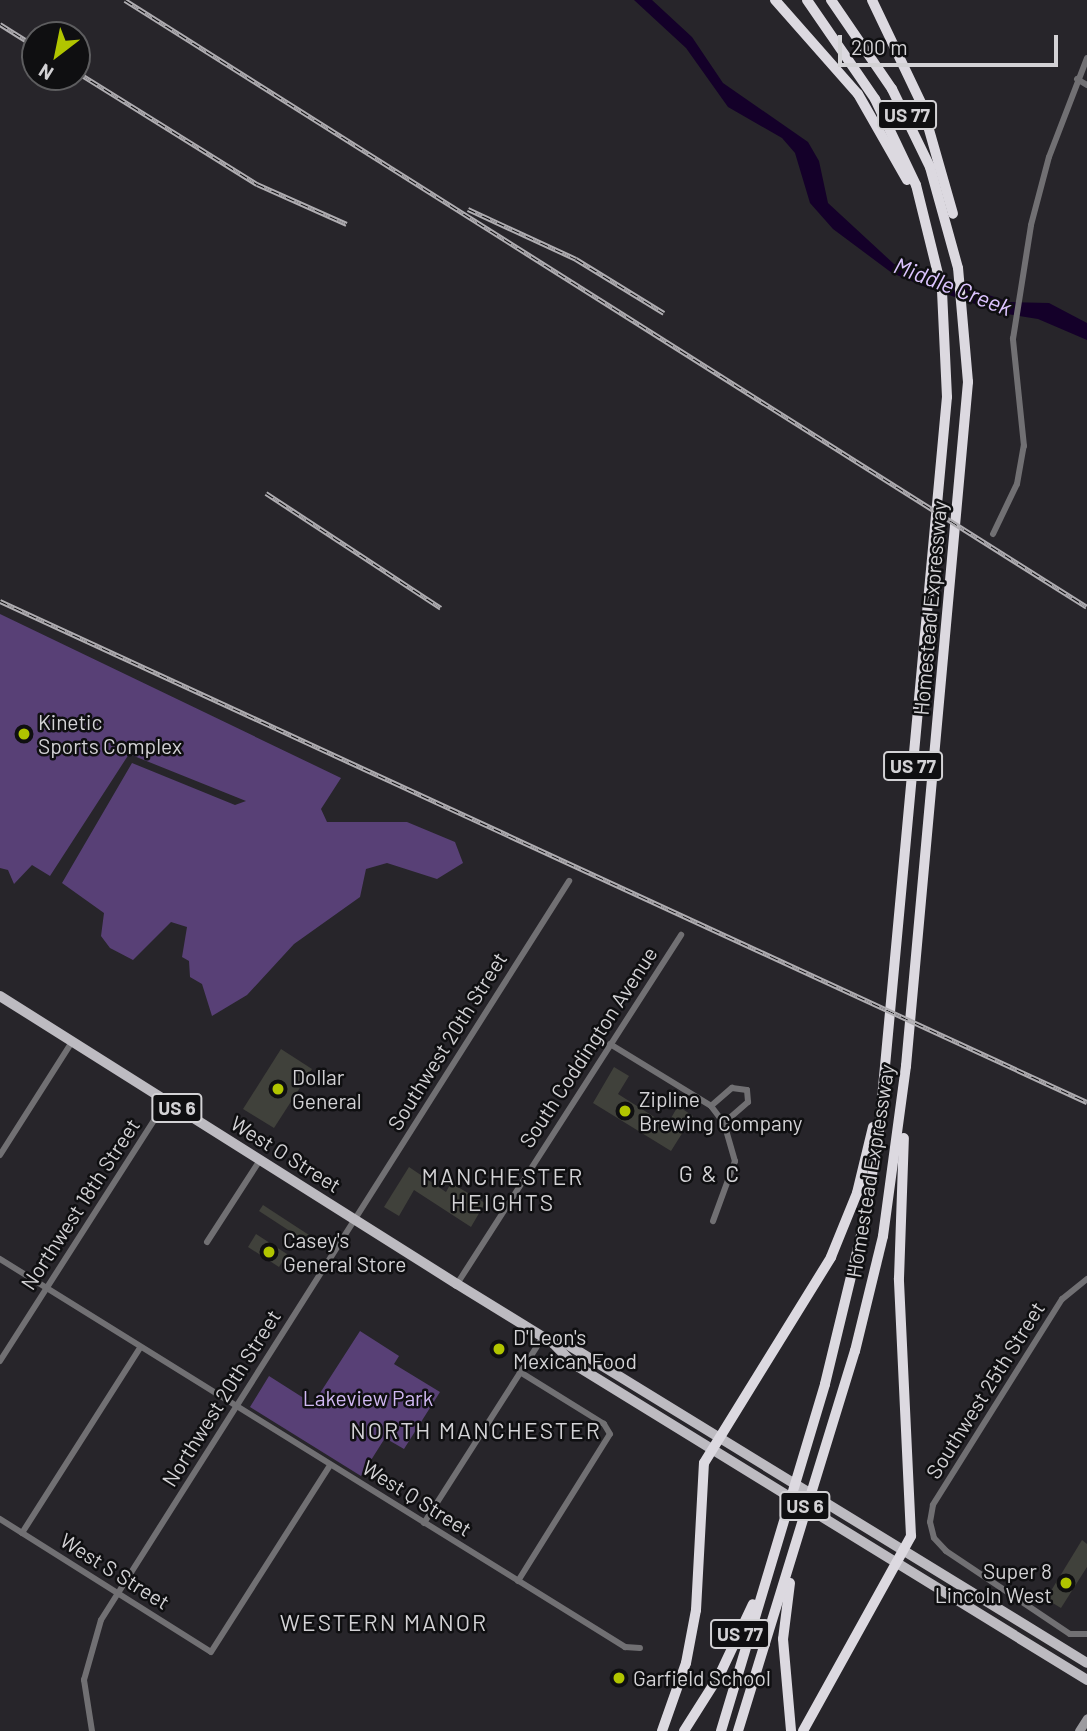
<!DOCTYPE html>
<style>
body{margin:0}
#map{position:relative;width:1087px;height:1731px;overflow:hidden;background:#27252a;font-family:Barlow,sans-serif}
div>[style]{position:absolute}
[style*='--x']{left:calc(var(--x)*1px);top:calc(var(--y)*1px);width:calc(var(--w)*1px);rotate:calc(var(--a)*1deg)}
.green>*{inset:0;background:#584076}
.water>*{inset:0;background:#140029}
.building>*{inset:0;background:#40413b}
.street>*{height:6px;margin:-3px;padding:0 3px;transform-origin:3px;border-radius:3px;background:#717073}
.secondary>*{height:9px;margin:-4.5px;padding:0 4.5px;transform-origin:4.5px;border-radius:4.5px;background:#9c9b9f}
.primary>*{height:10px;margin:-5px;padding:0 5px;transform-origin:5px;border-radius:5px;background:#bdbbc1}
.highway>*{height:10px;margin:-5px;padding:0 5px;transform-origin:5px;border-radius:5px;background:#dcd9e0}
.rail>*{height:5px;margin-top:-2.5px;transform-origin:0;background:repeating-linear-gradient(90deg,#0f0f11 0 8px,#afadb1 0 16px);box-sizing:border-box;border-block:2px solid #afadb1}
.dots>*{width:19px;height:19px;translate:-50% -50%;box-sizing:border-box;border:4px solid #0f0f11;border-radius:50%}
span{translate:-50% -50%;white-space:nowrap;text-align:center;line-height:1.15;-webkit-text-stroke:5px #0f0f11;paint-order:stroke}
.shield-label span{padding:2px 5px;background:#0f0f11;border:2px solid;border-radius:5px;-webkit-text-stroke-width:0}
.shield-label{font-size:19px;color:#d3d2d5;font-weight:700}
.street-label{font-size:21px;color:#d3d2d5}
.poi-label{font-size:21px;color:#d3d2d5}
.left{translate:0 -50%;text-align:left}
.right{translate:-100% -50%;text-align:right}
.park-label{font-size:21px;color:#d1b9f3}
.water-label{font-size:23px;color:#dcc4ff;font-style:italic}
.neighbourhood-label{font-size:23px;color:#d3d2d5;letter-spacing:2px}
.north{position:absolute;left:21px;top:21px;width:70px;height:70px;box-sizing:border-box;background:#0f0f11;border:2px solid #5d5d5f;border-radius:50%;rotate:212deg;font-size:19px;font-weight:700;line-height:28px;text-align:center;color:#d3d2d5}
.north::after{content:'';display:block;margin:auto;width:24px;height:32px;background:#b1c500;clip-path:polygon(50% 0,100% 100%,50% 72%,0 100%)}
.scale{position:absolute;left:838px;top:35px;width:220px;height:32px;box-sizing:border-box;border:4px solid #d3d2d5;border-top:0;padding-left:9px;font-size:21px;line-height:24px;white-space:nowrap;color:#d3d2d5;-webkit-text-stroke:5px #0f0f11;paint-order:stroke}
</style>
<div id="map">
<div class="green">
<div style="clip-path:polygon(0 614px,341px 778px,321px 809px,327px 822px,407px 822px,455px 842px,463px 863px,437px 879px,387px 863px,366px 869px,360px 897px,294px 944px,247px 995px,212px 1016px,202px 984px,190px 977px,189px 961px,182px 957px,187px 927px,171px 922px,133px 960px,110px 948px,101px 936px,104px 913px,62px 883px,132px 763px,235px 805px,246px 801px,129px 754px,50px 876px,32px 865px,14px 884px,8px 870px,0 868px)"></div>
<div style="clip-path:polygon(360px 1331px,399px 1356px,394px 1364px,440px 1392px,404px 1449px,385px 1438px,361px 1476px,250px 1407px,269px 1376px,313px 1404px)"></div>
</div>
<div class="water">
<div style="clip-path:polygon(634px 0,652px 0,692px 37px,723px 83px,808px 142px,819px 161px,828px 203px,894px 264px,1010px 302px,1049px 303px,1087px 323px,1087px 340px,1038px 319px,1001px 313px,923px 286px,892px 273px,833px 229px,810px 203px,795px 153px,782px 138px,728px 107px,686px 48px)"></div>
</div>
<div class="building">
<div style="clip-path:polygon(281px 1049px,312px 1069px,274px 1128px,243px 1109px)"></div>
<div style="clip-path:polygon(614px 1067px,629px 1076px,618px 1094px,667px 1125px,678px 1106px,693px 1116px,671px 1151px,593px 1103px)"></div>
<div style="clip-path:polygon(409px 1167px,446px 1192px,451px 1183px,485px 1203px,471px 1227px,414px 1190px,399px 1216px,384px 1207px)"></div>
<div style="clip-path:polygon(263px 1205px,312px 1237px,308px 1243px,259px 1211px)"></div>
<div style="clip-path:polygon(256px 1234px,287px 1254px,279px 1267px,248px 1247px)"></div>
<div style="clip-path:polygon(1082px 1540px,1087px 1544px,1087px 1567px,1061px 1608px,1046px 1599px)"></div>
</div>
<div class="street">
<div style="--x:1077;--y:79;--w:12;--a:31"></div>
<div style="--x:993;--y:534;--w:55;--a:-64.4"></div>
<div style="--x:1017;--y:484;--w:39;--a:-80"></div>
<div style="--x:1024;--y:446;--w:108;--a:-95.9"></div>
<div style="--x:1013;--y:339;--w:115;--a:-81"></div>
<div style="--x:1031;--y:225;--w:70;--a:-75.2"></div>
<div style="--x:1049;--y:157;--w:106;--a:-69"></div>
<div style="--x:610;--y:1044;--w:119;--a:31.5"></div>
<div style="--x:711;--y:1106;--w:21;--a:53"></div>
<div style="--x:724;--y:1123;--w:40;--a:74"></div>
<div style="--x:735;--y:1161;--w:64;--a:110.1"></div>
<div style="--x:711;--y:1106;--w:28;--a:-41"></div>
<div style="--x:732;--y:1088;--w:15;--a:8"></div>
<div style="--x:747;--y:1090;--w:12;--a:85"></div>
<div style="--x:748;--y:1102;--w:32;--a:139"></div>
<div style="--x:0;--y:1155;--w:134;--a:-57.5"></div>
<div style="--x:207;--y:1242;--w:98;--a:-57.1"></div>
<div style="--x:0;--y:1259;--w:736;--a:31.83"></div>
<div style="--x:625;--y:1647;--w:15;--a:4"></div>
<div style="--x:1087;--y:1279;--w:32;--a:141"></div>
<div style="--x:1062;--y:1299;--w:243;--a:122.1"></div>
<div style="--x:933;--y:1505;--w:17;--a:100"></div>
<div style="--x:930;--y:1522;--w:16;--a:76"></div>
<div style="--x:934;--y:1538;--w:18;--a:47"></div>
<div style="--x:946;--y:1551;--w:149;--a:33.8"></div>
<div style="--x:1070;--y:1634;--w:17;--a:0"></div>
<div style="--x:457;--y:1284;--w:415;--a:-57.3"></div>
<div style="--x:0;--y:1361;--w:308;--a:-57.4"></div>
<div style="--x:0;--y:1519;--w:249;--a:32.2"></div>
<div style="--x:211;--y:1652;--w:222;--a:-57.5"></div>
<div style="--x:424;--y:1523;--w:221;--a:-57.4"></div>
<div style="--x:22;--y:1533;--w:219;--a:-57.5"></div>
<div style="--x:518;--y:1581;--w:173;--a:-58"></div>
<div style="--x:610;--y:1434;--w:12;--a:-121"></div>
<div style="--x:604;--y:1424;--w:99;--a:-148.2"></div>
<div style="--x:92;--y:1731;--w:52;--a:-98.9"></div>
<div style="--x:84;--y:1680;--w:62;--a:-74.2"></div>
<div style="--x:101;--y:1620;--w:875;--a:-57.65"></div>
</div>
<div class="secondary">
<div style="--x:1079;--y:1731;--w:15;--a:-58"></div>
</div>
<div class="primary">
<div style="--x:0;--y:996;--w:540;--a:32.22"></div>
<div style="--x:457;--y:1284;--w:113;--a:31.6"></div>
<div style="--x:553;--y:1343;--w:12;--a:0"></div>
<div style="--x:565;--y:1343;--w:612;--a:31.51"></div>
<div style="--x:553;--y:1343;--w:28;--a:46"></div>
<div style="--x:572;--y:1363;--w:605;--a:31.61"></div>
</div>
<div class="highway">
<div style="--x:775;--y:0;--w:125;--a:48.6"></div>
<div style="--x:858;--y:94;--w:99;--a:60.3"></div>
<div style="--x:872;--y:0;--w:116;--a:64.5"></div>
<div style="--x:922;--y:105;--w:113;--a:74.1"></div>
<div style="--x:790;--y:1583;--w:56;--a:97.1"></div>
<div style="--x:783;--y:1639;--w:92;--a:85"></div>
<div style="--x:662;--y:1731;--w:72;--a:-70.6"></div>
<div style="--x:686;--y:1663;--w:54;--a:-79.3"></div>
<div style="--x:696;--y:1610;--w:147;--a:-86.9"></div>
<div style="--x:704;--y:1463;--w:242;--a:-58.3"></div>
<div style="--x:831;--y:1257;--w:69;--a:-67.9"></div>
<div style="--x:857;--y:1193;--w:68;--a:-76.4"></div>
<div style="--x:684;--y:1731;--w:67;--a:-57.7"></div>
<div style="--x:720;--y:1674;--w:77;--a:-64.8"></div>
<div style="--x:721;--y:1731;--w:362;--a:-73.3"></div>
<div style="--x:825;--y:1384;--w:170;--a:-76.4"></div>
<div style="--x:865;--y:1219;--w:89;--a:-81"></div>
<div style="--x:879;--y:1131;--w:737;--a:-84.71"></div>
<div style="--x:947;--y:397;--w:107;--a:-92.7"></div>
<div style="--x:942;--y:290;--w:108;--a:-103.9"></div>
<div style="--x:916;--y:185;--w:95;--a:-115.5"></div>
<div style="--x:875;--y:99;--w:120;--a:-124.5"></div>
<div style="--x:738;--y:1731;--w:398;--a:-72.9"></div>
<div style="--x:855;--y:1351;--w:118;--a:-76.3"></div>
<div style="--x:883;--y:1236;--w:172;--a:-82.3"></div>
<div style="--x:906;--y:1066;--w:687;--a:-84.82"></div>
<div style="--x:968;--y:382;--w:114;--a:-95"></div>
<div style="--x:958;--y:268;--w:105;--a:-105.5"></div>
<div style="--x:930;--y:167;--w:87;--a:-116"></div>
<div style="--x:892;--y:89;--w:108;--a:-124.4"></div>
<div style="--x:803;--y:1731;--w:223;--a:-61"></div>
<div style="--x:911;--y:1536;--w:258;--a:-92.7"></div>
<div style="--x:899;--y:1278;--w:140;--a:-88"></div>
</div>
<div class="rail">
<div style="--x:125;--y:0;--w:1137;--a:32.25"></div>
<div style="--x:0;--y:24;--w:41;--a:32.2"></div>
<div style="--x:77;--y:72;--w:212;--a:31.9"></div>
<div style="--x:257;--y:184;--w:98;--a:24"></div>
<div style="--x:468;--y:209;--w:119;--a:24.8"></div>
<div style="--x:576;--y:259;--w:103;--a:31.5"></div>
<div style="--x:266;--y:493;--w:209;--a:33.3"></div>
<div style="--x:0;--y:601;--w:1197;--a:24.75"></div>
</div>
<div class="dots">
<div style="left:24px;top:734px;background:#b1c500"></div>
<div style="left:278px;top:1089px;background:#b1c500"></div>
<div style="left:625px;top:1111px;background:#b1c500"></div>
<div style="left:269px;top:1252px;background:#b1c500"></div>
<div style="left:499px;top:1349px;background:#b1c500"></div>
<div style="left:1066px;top:1583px;background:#b1c500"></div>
<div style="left:619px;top:1678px;background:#b1c500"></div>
</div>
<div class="shield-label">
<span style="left:907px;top:115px">US 77</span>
<span style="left:913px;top:766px">US 77</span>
<span style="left:177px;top:1108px">US 6</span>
<span style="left:805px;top:1506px">US 6</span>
<span style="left:740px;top:1634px">US 77</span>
</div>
<div class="street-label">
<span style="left:930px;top:608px;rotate:-85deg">Homestead Expressway</span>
<span style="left:447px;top:1041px;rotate:-58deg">Southwest 20th Street</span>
<span style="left:588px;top:1047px;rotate:-57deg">South Coddington Avenue</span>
<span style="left:286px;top:1154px;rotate:32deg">West O Street</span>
<span style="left:870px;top:1171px;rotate:-81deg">Homestead Expressway</span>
<span style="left:80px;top:1204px;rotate:-57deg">Northwest 18th Street</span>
<span style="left:985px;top:1390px;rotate:-58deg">Southwest 25th Street</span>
<span style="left:221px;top:1398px;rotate:-58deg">Northwest 20th Street</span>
<span style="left:417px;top:1498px;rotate:32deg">West Q Street</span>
<span style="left:115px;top:1571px;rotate:32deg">West S Street</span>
</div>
<div class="poi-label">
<span class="left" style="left:38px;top:734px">Kinetic<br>Sports Complex</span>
<span class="left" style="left:292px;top:1089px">Dollar<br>General</span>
<span class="left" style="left:639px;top:1111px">Zipline<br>Brewing Company</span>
<span class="left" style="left:283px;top:1252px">Casey's<br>General Store</span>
<span class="left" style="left:513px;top:1349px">D'Leon's<br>Mexican Food</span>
<span class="right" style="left:1052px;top:1583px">Super 8<br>Lincoln West</span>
<span class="left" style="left:633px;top:1678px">Garfield School</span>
</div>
<div class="park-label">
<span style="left:368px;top:1398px">Lakeview Park</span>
</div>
<div class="water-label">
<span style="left:953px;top:286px;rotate:21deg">Middle Creek</span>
</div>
<div class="neighbourhood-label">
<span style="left:710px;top:1173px">G &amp; C</span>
<span style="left:503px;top:1189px">MANCHESTER<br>HEIGHTS</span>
<span style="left:476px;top:1430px">NORTH MANCHESTER</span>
<span style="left:384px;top:1622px">WESTERN MANOR</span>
</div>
<div class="north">N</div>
<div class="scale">200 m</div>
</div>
